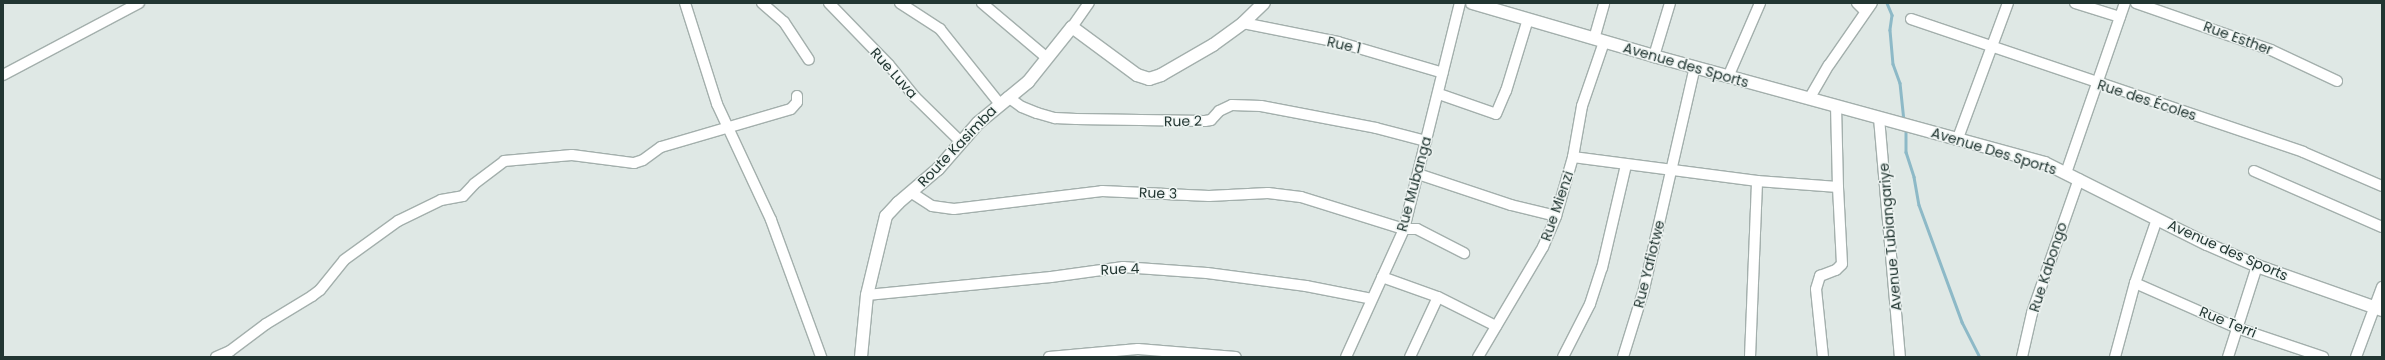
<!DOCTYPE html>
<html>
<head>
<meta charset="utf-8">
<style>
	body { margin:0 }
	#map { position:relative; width:2385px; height:360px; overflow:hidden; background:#dfe8e5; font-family:Poppins,sans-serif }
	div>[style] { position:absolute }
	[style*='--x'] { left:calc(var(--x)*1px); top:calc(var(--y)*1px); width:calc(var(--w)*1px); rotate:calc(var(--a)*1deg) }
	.stream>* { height:2.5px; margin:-1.25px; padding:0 1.25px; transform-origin:1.25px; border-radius:1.25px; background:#8db9c7 }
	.roads { filter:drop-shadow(1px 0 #a3afac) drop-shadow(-1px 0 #a3afac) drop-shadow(0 1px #a3afac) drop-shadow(0 -1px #a3afac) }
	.street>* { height:10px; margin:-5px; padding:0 5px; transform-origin:5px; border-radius:5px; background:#fff }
	.secondary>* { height:12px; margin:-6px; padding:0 6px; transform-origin:6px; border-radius:6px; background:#fff }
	span { translate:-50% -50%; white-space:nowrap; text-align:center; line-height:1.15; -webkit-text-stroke:3px #eff5f3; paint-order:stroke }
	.street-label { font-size:14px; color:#223632 }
	.frame { position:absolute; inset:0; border:4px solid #223632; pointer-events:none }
</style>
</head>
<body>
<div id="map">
	<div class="stream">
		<div style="--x:1887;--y:3;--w:13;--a:67"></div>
		<div style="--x:1892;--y:15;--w:15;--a:98"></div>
		<div style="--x:1890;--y:30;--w:34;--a:85"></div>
		<div style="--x:1893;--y:64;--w:20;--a:70"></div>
		<div style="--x:1900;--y:83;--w:38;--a:84"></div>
		<div style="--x:1906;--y:129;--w:23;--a:90"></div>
		<div style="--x:1906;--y:152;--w:26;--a:72"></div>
		<div style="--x:1914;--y:177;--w:28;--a:80"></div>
		<div style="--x:1919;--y:205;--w:125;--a:69.8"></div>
		<div style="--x:1962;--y:322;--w:39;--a:63"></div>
	</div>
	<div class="roads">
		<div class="street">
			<div style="--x:685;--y:3;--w:106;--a:72.4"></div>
			<div style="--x:717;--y:104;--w:128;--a:65"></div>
			<div style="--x:771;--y:220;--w:146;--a:69.9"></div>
			<div style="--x:762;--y:3;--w:29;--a:41"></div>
			<div style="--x:784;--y:22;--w:45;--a:56.7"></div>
			<div style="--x:829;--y:3;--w:86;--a:45.9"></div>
			<div style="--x:889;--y:65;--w:41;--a:50.9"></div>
			<div style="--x:915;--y:97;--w:64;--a:44.4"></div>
			<div style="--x:900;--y:3;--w:48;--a:33"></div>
			<div style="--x:940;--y:29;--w:95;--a:51.4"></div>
			<div style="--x:982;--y:3;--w:85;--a:40.2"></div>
			<div style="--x:1857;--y:3;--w:11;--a:45"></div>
			<div style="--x:2075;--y:3;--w:47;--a:17.3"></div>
			<div style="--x:2136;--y:3;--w:143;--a:19.2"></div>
			<div style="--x:2271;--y:50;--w:73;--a:25.2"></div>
			<div style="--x:1911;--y:19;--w:414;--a:18.7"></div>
			<div style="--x:2303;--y:152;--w:86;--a:23.3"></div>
			<div style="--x:1243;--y:23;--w:97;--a:11.3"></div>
			<div style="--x:1338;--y:42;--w:109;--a:16.4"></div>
			<div style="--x:1072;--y:27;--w:29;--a:-55"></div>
			<div style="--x:1594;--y:39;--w:37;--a:-74"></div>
			<div style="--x:1654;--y:56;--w:55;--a:-73.2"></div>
			<div style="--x:3;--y:75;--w:154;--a:-27.9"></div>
			<div style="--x:1728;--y:77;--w:81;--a:-66.6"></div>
			<div style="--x:1439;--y:94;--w:60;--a:19.3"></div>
			<div style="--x:1496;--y:114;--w:25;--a:-67"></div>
			<div style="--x:1506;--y:91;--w:75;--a:-73"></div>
			<div style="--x:1008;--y:97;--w:17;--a:36"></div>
			<div style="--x:1022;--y:107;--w:16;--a:22"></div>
			<div style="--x:1037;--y:113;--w:19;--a:16"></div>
			<div style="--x:1055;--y:118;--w:21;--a:3"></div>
			<div style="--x:1076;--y:119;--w:129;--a:0.9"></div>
			<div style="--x:1205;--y:121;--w:6;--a:-9"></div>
			<div style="--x:1211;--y:120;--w:12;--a:-48"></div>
			<div style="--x:1219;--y:111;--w:14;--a:-25"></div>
			<div style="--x:1232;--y:105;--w:29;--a:2"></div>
			<div style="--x:1261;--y:106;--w:117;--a:10.8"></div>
			<div style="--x:1376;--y:128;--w:52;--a:14.6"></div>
			<div style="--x:1809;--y:99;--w:39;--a:-60"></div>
			<div style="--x:1829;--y:65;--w:75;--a:-55.3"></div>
			<div style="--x:1879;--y:118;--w:240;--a:85"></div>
			<div style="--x:1958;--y:138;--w:144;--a:-69.7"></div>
			<div style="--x:1573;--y:157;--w:186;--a:7.4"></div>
			<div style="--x:1757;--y:181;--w:81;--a:4.2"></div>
			<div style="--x:1838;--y:187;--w:81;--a:-91.4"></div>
			<div style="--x:2254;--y:171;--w:140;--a:23.6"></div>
			<div style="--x:2066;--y:173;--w:180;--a:-70.9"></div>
			<div style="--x:1418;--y:174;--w:98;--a:18.4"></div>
			<div style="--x:1511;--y:205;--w:46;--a:13.7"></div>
			<div style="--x:912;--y:193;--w:24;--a:33"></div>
			<div style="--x:932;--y:206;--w:22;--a:8"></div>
			<div style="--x:954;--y:209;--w:149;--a:-6.9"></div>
			<div style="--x:1102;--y:191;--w:107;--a:2.7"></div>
			<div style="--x:1209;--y:196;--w:59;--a:-2.9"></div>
			<div style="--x:1268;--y:193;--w:33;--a:7"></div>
			<div style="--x:1301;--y:197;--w:108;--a:17.3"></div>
			<div style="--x:1404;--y:229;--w:13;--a:0"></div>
			<div style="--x:1417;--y:229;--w:53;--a:27.1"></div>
			<div style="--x:1382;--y:277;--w:59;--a:19.7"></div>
			<div style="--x:1438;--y:297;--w:65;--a:26.6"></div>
			<div style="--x:2135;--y:283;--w:111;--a:23.8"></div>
			<div style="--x:2237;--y:328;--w:91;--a:18.6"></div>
			<div style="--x:867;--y:295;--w:185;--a:-5.6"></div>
			<div style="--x:1051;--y:277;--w:73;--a:-7.9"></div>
			<div style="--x:1123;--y:267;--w:84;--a:4.1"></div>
			<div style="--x:1207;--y:273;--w:100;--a:7.5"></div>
			<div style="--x:1306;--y:286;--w:67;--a:11.1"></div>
			<div style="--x:216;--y:357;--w:15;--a:-23"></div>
			<div style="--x:230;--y:351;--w:45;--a:-36.9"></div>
			<div style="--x:266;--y:324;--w:54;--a:-31.3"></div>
			<div style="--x:312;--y:296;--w:10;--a:-37"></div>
			<div style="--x:320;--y:290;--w:38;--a:-51"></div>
			<div style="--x:344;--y:260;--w:67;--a:-35.8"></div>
			<div style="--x:398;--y:221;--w:48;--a:-26"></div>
			<div style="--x:441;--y:200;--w:22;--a:-10"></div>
			<div style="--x:463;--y:196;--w:16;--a:-47"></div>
			<div style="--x:474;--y:184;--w:38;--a:-37"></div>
			<div style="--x:504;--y:161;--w:68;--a:-5"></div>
			<div style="--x:572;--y:155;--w:63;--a:7.4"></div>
			<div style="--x:634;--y:163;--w:9;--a:-18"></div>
			<div style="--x:643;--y:160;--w:22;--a:-36"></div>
			<div style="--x:661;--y:147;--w:135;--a:-16.3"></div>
			<div style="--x:791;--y:109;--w:9;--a:-49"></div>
			<div style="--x:797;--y:102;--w:6;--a:-90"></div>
			<div style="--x:1049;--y:357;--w:89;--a:-5.1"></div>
			<div style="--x:1138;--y:349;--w:98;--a:4.7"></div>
			<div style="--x:1346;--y:357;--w:141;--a:-65.6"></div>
			<div style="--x:1404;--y:229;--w:233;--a:-76.1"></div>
			<div style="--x:1410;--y:357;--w:66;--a:-65"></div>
			<div style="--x:1478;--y:357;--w:128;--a:-59.4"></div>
			<div style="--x:1543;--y:247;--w:34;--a:-67"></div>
			<div style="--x:1556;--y:216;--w:61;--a:-73.9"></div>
			<div style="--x:1573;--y:157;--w:52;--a:-80"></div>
			<div style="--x:1582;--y:106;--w:68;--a:-71"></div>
			<div style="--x:1563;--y:357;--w:59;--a:-63"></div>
			<div style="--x:1590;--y:304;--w:38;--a:-72"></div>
			<div style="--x:1602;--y:268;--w:106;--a:-76.9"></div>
			<div style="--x:1623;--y:357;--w:71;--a:-72.8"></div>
			<div style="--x:1644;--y:289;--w:228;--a:-77.1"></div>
			<div style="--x:1750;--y:357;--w:176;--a:-87.7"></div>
			<div style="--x:1823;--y:357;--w:68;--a:-95.9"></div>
			<div style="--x:1816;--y:289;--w:14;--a:-73"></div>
			<div style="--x:1820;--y:276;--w:17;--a:-21"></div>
			<div style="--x:1836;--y:270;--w:8;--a:-45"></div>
			<div style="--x:1842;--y:264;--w:77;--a:-93"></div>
			<div style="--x:2022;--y:357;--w:45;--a:-77.2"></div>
			<div style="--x:2032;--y:313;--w:142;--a:-70.7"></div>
			<div style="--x:2115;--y:357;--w:77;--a:-74.9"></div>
			<div style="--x:2135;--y:283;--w:68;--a:-71"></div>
			<div style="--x:2228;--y:357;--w:96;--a:-72.3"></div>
			<div style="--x:2356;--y:357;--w:75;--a:-69.6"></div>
		</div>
		<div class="secondary">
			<div style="--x:1472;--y:3;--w:190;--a:16.2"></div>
			<div style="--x:1654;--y:56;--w:405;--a:15.3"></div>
			<div style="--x:2045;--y:163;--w:181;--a:26.6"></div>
			<div style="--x:2207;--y:244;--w:55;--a:23.7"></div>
			<div style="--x:2257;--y:266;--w:133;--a:19.4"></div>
			<div style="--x:861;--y:357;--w:62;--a:-84.5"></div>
			<div style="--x:867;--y:295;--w:81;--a:-76.5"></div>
			<div style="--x:886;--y:216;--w:18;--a:-47"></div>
			<div style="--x:898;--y:203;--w:52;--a:-40.4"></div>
			<div style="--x:938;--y:169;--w:61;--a:-49"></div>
			<div style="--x:978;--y:123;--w:65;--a:-39.4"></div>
			<div style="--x:1028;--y:82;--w:70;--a:-51.3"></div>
			<div style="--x:1072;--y:27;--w:81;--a:36.4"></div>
			<div style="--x:1137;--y:75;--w:13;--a:18"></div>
			<div style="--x:1149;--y:79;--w:13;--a:-18"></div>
			<div style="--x:1161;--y:75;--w:60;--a:-30"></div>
			<div style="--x:1213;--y:45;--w:37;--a:-36"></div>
			<div style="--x:1243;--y:23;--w:29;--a:-44"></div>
		</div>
	</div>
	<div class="street-label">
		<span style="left:2238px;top:38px;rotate:20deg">Rue Esther</span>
		<span style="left:1344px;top:45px;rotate:13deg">Rue 1</span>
		<span style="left:1686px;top:65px;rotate:16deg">Avenue des Sports</span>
		<span style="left:894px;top:73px;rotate:48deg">Rue Luva</span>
		<span style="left:2147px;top:100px;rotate:18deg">Rue des Écoles</span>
		<span style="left:1183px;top:121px;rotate:-1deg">Rue 2</span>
		<span style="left:957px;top:146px;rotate:-46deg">Route Kasimba</span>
		<span style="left:1994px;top:151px;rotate:17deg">Avenue Des Sports</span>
		<span style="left:1414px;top:184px;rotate:-75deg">Rue Mubanga</span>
		<span style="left:1158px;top:193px;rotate:2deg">Rue 3</span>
		<span style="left:1557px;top:206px;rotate:-71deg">Rue Mienzi</span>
		<span style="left:1890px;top:237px;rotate:-95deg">Avenue Tubiangariye</span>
		<span style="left:2228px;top:250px;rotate:24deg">Avenue des Sports</span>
		<span style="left:1649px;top:264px;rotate:-76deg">Rue Yafiotwe</span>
		<span style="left:2048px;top:267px;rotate:-72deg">Rue Kabongo</span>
		<span style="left:1120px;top:269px;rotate:-2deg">Rue 4</span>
		<span style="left:2228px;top:322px;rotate:22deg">Rue Terri</span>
	</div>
	<div class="frame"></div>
</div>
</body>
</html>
